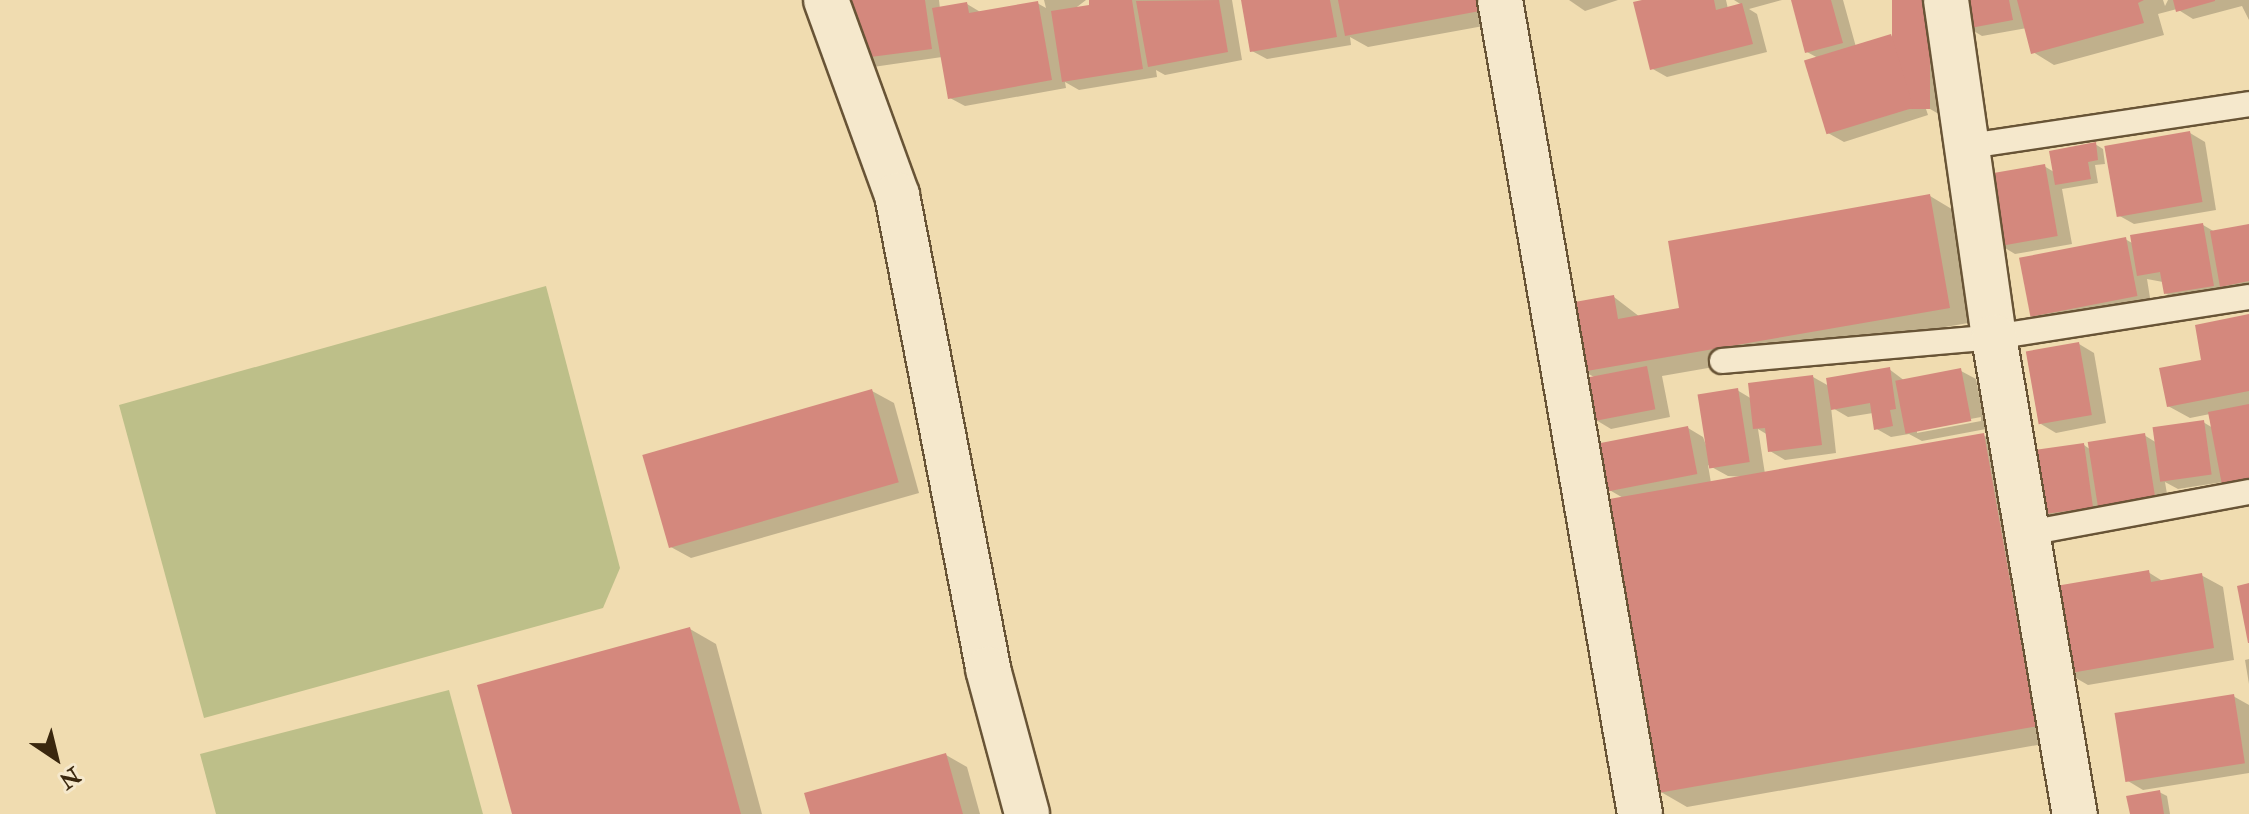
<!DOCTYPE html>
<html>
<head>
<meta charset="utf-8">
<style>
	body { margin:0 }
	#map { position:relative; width:2249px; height:814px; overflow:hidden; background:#f0dcb0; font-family:"IM FELL Double Pica",serif }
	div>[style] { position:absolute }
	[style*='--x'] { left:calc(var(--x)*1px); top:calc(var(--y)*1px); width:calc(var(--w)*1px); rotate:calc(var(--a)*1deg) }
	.green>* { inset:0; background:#bdbf89 }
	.shadow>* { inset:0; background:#0003 }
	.building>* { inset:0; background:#d4887d; transform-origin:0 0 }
	.roads { filter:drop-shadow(2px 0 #685436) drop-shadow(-2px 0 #685436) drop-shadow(0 2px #685436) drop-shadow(0 -2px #685436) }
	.lane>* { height:24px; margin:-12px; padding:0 12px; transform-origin:12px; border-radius:12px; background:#f5e8cc }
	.street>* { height:44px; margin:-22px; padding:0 22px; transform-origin:22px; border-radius:22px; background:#f5e8cc }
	span { translate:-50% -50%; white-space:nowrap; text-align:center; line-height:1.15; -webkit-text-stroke:8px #f5e8cc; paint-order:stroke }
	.north { position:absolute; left:16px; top:718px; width:80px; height:80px; -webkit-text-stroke:6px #f5e8cc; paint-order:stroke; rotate:145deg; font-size:22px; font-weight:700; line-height:32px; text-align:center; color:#3a270e }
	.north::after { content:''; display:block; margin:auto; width:28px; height:36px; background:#3a270e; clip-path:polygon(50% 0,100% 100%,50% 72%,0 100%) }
</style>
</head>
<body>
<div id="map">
	<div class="green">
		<div style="clip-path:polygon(546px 286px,620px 568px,603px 608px,204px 718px,119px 405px)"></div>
		<div style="clip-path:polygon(449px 690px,483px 814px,216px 814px,200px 754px)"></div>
	</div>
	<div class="shadow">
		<div style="clip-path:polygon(850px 0,939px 0,940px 9px,967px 4px,982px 13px,1037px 3px,1046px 8px,1044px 0,1086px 0,1073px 10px,1092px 7px,1091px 0,1232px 0,1242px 60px,1165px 75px,1156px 70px,1157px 77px,1079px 90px,1065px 82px,1066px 88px,965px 106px,950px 98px,942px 57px,873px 67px)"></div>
		<div style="clip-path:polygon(1243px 0,1496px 0,1500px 23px,1368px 47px,1350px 37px,1351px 45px,1267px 59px,1252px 51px)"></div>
		<div style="clip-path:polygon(1569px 0,1618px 0,1585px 11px)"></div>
		<div style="clip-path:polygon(1651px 0,1726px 0,1728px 9px,1742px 5px,1734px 0,1782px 0,1749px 9px,1757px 14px,1767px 52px,1667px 77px,1651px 68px)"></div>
		<div style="clip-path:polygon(1793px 0,1843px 0,1856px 47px,1891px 36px,1906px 45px,1894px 0,1970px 104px,1937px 113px,1925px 106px,1928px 115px,1844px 142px,1828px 133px,1820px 59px,1807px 52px)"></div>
		<div style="clip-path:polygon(1962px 0,2163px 0,2165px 6px,2168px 0,2249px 0,2249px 20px,2242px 6px,2193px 19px,2177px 9px,2158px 14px,2164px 35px,2054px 65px,2033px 52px,2027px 28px,1982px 36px,1967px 27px)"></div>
		<div style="clip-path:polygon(2190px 133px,2205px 142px,2216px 210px,2134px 224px,2118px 215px)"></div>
		<div style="clip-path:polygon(2095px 144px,2103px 149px,2105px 164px,2095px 165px,2098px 183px,2062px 189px,2072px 244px,2015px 254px,2000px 245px,2044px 166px,2054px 172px)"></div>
		<div style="clip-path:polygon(1930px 196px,1955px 211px,1974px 322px,1662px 376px,1670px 417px,1611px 429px,1596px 420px,1596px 378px,1583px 371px,1614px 297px,1640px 317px,1681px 310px)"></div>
		<div style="clip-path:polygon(2203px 225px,2215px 232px,2249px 226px,2249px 292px,2181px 302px,2165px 293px,2163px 282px,2147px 279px,2151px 304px,2047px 324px,2031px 315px,2125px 239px,2134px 244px)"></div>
		<div style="clip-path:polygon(2249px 316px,2249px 490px,2239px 492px,2223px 482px,2178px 489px,2165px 482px,2169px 506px,2061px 522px,2046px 514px,2084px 445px,2091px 450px,2144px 435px,2157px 443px,2203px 422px,2213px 428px,2210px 414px,2190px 418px,2168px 406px)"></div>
		<div style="clip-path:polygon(2079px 344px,2094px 353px,2106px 423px,2056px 433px,2041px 424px)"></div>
		<div style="clip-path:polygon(evenodd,1889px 369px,1905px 381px,1961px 371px,1976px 379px,1986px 429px,1922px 441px,1909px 434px,1891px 437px,1875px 428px,1873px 413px,1848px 417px,1831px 407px,1836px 453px,1785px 460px,1770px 451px,1768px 435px,1758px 429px,1765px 474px,1983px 435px,2009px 450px,2060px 741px,1687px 807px,1661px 792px,1625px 499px,1606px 488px,1688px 428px,1703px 437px,1710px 456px,1737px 390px,1752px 399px,1813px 377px,1829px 386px,1889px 369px,1981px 417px,1981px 421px,1917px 433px,1917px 429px,1981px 417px,1889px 369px,1708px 465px,1728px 476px,1747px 477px,1711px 483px,1708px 465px)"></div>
		<div style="clip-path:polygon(872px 391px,894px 403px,919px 493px,691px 558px,669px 546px)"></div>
		<div style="clip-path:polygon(2148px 572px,2164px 582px,2201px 575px,2223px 587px,2234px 660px,2088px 685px,2067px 673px)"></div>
		<div style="clip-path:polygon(690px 629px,716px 644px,762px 814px,514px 814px)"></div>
		<div style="clip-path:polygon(2249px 659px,2249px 684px,2245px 660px)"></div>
		<div style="clip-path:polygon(2233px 696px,2249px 705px,2249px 773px,2143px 790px,2128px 781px)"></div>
		<div style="clip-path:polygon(946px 755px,967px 767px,980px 814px,812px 814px)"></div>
		<div style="clip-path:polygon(2159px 792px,2167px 796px,2170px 814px,2132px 814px)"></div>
	</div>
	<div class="building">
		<div style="clip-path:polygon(848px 0,925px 0,932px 49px,855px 59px)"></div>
		<div style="clip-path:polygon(1089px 0,1132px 0,1143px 69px,1062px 82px,1051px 11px,1089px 5px)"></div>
		<div style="clip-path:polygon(1219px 0,1228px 52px,1148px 67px,1136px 1px)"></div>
		<div style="clip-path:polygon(1241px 0,1330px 0,1337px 37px,1250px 52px)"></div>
		<div style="clip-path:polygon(1338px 0,1478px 0,1480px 11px,1345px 36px)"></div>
		<div style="clip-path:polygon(1642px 0,1714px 0,1716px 10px,1742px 3px,1753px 44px,1650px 70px,1633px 2px)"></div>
		<div style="clip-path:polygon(1791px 0,1831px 0,1843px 43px,1805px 53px)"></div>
		<div style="left:1892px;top:0;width:38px;height:109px"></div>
		<div style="clip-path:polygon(1960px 0,2009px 0,2013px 20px,1965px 29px)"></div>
		<div style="clip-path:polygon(2017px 0,2144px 0,2138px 3px,2144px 23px,2031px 54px)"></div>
		<div style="clip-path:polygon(2173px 0,2215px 0,2215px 1px,2176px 12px)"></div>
		<div style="clip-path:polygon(1038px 1px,1052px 80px,948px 99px,932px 8px,967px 2px,969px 13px)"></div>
		<div style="left:1891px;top:34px;width:77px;height:91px;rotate:73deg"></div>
		<div style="left:2190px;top:131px;width:72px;height:87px;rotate:80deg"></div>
		<div style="clip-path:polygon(2096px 142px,2098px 160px,2088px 162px,2091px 179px,2055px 185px,2049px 151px)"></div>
		<div style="left:2045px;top:164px;width:73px;height:61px;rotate:80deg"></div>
		<div style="clip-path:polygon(1930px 194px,1950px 308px,1581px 372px,1569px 303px,1614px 295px,1618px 319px,1679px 308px,1668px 241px)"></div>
		<div style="clip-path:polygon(2203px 223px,2214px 286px,2164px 294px,2160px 272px,2137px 276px,2130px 235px)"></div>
		<div style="clip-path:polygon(2249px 224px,2249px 281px,2220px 287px,2210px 231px)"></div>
		<div style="left:2126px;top:237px;width:60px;height:109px;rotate:79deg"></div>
		<div style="clip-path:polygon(2249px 314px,2249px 391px,2167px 407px,2159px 368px,2201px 360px,2195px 325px)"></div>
		<div style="left:2079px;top:342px;width:74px;height:54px;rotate:80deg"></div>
		<div style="left:1647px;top:366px;width:44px;height:62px;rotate:79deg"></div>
		<div style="clip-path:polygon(1890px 367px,1896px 409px,1890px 410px,1893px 426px,1874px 430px,1870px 403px,1831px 410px,1826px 378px)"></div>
		<div style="left:1961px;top:368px;width:54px;height:67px;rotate:79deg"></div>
		<div style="clip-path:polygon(1813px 375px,1822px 445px,1768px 452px,1765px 428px,1753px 429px,1748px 383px)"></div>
		<div style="left:1738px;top:388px;width:75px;height:41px;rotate:81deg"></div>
		<div style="left:872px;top:389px;width:97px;height:239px;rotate:74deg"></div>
		<div style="clip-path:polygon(2249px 404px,2249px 479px,2222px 485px,2208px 412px)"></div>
		<div style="left:2204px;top:420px;width:55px;height:52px;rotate:82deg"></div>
		<div style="left:1688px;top:426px;width:49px;height:93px;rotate:79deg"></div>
		<div style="left:1984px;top:433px;width:298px;height:382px;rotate:80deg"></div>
		<div style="left:2145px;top:433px;width:65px;height:58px;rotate:81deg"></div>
		<div style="left:2084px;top:443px;width:65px;height:50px;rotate:82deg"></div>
		<div style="clip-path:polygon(2149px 570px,2151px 582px,2202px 573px,2214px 648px,2065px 674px,2050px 587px)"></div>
		<div style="clip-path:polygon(2249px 583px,2249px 643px,2248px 643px,2237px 586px)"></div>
		<div style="clip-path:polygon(690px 627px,741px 814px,512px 814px,477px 685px)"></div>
		<div style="left:2234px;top:694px;width:70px;height:121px;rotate:81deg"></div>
		<div style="clip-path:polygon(946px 753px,963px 814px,810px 814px,804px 793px)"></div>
		<div style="clip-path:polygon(2160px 790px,2164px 814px,2130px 814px,2126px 796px)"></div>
	</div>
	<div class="roads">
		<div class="lane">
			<div style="--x:1969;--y:146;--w:283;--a:-8.5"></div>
			<div style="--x:1722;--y:361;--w:273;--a:-5"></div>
			<div style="--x:1994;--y:337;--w:258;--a:-8.9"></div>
			<div style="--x:2028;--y:533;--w:225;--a:-10.5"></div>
		</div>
		<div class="street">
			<div style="--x:826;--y:0;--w:208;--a:70"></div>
			<div style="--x:897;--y:195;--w:483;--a:79.1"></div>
			<div style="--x:988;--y:669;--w:150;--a:74.9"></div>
			<div style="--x:1500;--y:0;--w:826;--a:80.24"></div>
			<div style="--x:1946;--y:0;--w:340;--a:81.9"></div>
			<div style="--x:1994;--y:337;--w:484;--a:80.4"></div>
		</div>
	</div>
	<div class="north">N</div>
</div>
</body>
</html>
